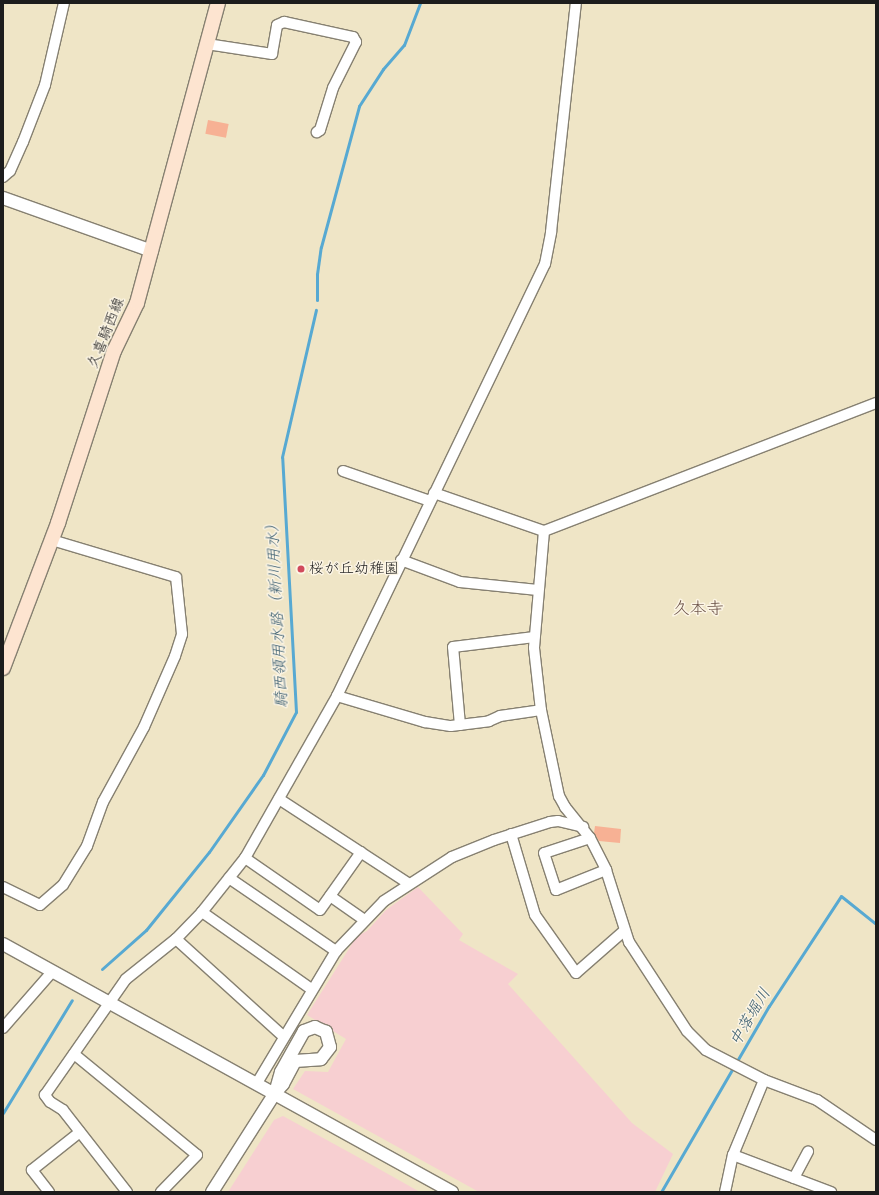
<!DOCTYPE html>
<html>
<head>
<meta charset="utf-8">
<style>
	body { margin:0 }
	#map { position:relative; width:879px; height:1195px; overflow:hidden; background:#efe5c6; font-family:"Comic Neue","Klee One",sans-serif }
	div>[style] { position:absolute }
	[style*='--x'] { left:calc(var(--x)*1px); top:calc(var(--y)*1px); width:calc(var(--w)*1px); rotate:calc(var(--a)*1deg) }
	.built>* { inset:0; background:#f7cfd1 }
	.stream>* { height:3px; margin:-1.5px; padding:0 1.5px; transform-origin:1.5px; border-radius:1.5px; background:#57a9d2 }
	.building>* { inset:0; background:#f7b194; transform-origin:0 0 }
	.roads { filter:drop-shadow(1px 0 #868071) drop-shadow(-1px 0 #868071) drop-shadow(0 1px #868071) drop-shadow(0 -1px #868071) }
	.minor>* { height:10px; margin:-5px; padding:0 5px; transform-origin:5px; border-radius:5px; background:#fff }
	.tertiary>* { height:12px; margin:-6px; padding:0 6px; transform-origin:6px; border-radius:6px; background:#fff }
	.secondary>* { height:14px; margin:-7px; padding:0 7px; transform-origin:7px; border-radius:7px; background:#fde4d0 }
	.dots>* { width:11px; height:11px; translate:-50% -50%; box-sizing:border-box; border:2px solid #fcf5e5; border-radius:50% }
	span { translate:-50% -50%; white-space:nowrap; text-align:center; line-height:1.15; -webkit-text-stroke:3px #fcf5e5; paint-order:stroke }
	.street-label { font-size:15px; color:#1c1c1c }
	.poi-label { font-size:15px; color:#1c1c1c }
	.left { translate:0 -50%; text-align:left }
	.water-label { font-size:16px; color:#375b6e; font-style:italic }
	.quarter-label { font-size:17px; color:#695046 }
	.frame { position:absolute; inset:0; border:4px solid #1c1c1c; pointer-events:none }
</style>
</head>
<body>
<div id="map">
	<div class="built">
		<div style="clip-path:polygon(418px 887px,463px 934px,459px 940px,518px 974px,508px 984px,632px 1123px,673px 1154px,655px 1192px,479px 1192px,293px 1089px,305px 1071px,328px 1072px,346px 1039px,307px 1015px,357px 936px,367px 931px,386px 910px)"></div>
		<div style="clip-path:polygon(283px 1116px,356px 1156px,420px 1192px,228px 1192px,274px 1120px)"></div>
	</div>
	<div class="stream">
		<div style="--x:317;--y:300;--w:26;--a:-90"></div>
		<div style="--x:317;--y:274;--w:27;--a:-82"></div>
		<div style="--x:321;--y:247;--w:146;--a:-74.9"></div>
		<div style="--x:359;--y:106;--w:44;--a:-57"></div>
		<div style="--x:383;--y:69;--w:32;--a:-49"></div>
		<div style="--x:404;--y:45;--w:45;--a:-69.1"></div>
		<div style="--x:102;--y:969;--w:59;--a:-41.6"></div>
		<div style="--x:146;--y:930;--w:100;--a:-51.1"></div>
		<div style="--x:209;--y:852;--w:94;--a:-55"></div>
		<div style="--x:263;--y:775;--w:71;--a:-62.4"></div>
		<div style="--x:296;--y:712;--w:255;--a:-93.1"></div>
		<div style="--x:282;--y:457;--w:151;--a:-77"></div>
		<div style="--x:3;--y:1113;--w:132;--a:-58.6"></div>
		<div style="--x:661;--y:1192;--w:215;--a:-59.9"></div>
		<div style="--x:769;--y:1006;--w:131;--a:-56.8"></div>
		<div style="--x:841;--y:896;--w:45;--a:38.7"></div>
	</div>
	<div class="building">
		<div style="left:208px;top:120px;width:21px;height:14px;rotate:11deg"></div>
		<div style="clip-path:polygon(595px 826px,621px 829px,620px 843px,599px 841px,594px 833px)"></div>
	</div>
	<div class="roads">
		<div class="minor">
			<div style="--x:207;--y:44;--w:66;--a:8.7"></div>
			<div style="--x:272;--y:54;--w:29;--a:-80"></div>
			<div style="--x:277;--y:25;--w:8;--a:-23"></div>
			<div style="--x:284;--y:22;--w:71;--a:12.3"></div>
			<div style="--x:353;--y:37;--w:6;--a:59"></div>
			<div style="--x:356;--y:42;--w:51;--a:116.6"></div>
			<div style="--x:333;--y:88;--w:44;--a:107.2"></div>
			<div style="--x:320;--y:130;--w:4;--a:146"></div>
			<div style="--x:3;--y:177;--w:9;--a:-41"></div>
			<div style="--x:10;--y:171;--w:32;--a:-66"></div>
			<div style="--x:23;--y:142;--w:61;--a:-68.9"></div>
			<div style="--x:45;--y:85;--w:84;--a:-77"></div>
			<div style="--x:343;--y:471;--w:92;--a:19"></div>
			<div style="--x:434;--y:493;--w:116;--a:19.1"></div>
			<div style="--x:544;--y:531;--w:356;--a:-21.1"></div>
			<div style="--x:544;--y:531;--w:117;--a:94.9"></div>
			<div style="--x:534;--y:648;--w:62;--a:83.6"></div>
			<div style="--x:541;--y:710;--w:88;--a:78.2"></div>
			<div style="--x:559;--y:796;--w:13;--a:61"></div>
			<div style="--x:565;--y:807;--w:40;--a:51"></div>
			<div style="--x:590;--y:838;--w:36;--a:63"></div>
			<div style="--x:606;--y:870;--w:76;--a:72.3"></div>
			<div style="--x:629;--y:942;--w:106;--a:56.9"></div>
			<div style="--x:687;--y:1031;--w:27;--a:45"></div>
			<div style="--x:706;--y:1050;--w:65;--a:27.3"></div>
			<div style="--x:764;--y:1080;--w:57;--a:20.7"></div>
			<div style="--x:817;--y:1100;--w:71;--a:34.1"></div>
			<div style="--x:401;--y:560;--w:63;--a:20.4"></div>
			<div style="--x:460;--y:582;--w:78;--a:5.9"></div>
			<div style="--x:337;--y:696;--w:92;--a:16.5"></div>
			<div style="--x:425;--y:722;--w:26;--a:9"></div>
			<div style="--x:451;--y:726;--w:38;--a:-7"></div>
			<div style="--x:489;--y:721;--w:12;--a:-24"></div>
			<div style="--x:500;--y:716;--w:41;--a:-8.3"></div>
			<div style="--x:460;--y:725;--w:78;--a:-95.1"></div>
			<div style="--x:453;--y:647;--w:82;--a:-7"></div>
			<div style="--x:279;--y:799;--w:154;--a:33.1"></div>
			<div style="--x:511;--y:834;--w:84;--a:73.5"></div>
			<div style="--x:535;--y:915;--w:71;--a:54.7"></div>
			<div style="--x:576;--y:973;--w:64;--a:-41.2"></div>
			<div style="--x:590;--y:838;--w:48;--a:161.9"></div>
			<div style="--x:544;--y:853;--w:39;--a:72"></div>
			<div style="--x:556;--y:890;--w:54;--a:-21.8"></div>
			<div style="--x:245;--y:858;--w:91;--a:34.7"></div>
			<div style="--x:320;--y:910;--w:71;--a:-54.7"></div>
			<div style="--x:229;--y:878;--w:130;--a:34.3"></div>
			<div style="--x:3;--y:887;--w:41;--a:25.9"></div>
			<div style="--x:40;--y:905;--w:30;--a:-41"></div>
			<div style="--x:63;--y:885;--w:46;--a:-58.4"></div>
			<div style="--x:87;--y:846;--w:47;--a:-70"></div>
			<div style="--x:103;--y:802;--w:85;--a:-61.3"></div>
			<div style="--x:144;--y:727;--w:77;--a:-66.4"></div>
			<div style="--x:175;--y:656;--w:23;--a:-72"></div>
			<div style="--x:182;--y:634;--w:57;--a:-96"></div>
			<div style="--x:176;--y:577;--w:129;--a:-163.4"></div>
			<div style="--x:330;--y:896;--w:40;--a:34.9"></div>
			<div style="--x:202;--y:912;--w:133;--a:35.2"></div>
			<div style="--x:176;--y:939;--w:144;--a:42.2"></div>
			<div style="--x:3;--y:1028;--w:74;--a:-48.8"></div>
			<div style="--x:74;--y:1054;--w:159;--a:39.4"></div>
			<div style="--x:197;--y:1155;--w:52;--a:134.2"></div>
			<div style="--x:257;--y:1083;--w:154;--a:-59.1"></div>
			<div style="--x:336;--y:951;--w:69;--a:-46.2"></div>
			<div style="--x:384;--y:901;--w:81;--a:-32.9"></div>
			<div style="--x:452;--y:857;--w:45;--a:-22"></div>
			<div style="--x:494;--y:840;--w:59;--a:-17.8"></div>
			<div style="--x:550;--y:822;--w:8;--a:-7"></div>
			<div style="--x:558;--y:821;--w:26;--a:13"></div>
			<div style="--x:733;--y:1155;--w:105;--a:20.7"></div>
			<div style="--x:794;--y:1178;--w:30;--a:-62"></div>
			<div style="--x:49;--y:1192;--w:28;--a:-128"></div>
			<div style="--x:32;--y:1170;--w:61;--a:-38.4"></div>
			<div style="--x:127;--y:1192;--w:104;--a:-128"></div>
			<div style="--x:63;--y:1110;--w:15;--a:-148"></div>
			<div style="--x:50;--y:1102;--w:9;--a:-126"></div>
			<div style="--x:45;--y:1095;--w:141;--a:-55.1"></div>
			<div style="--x:126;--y:979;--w:64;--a:-38.7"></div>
			<div style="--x:176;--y:939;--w:37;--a:-46"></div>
			<div style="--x:202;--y:912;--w:69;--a:-51.5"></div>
			<div style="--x:245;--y:858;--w:186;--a:-60.4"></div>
			<div style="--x:337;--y:696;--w:479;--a:-64.3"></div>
			<div style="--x:545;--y:264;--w:33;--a:-79"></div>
			<div style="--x:551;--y:232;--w:230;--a:-83.8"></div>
			<div style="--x:725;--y:1192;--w:38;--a:-78"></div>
			<div style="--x:733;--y:1155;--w:81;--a:-67.5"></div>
		</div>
		<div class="tertiary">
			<div style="--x:3;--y:198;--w:158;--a:19.6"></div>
			<div style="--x:3;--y:944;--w:513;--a:28.91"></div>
			<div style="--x:212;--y:1192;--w:117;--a:-57.5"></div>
			<div style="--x:275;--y:1093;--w:12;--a:-48"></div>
			<div style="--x:283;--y:1084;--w:26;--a:-62"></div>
			<div style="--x:295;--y:1061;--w:26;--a:-4"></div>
			<div style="--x:321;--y:1059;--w:15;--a:-53"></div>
			<div style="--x:330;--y:1047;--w:16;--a:-105"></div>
			<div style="--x:326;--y:1032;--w:12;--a:-156"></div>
			<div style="--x:315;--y:1027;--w:12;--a:160"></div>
			<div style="--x:304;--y:1031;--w:47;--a:119.3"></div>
			<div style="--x:281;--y:1072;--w:22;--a:106"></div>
		</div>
		<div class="secondary">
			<div style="--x:3;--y:668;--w:155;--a:-69.2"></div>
			<div style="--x:58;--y:523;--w:181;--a:-72"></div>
			<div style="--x:114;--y:351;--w:53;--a:-64.4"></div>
			<div style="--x:137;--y:303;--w:311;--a:-74.9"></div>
		</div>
	</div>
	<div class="dots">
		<div style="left:301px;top:569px;background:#d1495b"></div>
	</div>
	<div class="street-label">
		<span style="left:106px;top:333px;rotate:-68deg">久喜騎西線</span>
	</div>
	<div class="poi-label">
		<span class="left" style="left:309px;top:569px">桜が丘幼稚園</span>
	</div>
	<div class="water-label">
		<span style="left:277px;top:612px;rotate:-93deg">騎西領用水路（新川用水）</span>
		<span style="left:750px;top:1017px;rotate:-59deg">中落堀川</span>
	</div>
	<div class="quarter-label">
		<span style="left:698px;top:609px">久本寺</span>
	</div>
	<div class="frame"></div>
</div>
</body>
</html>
